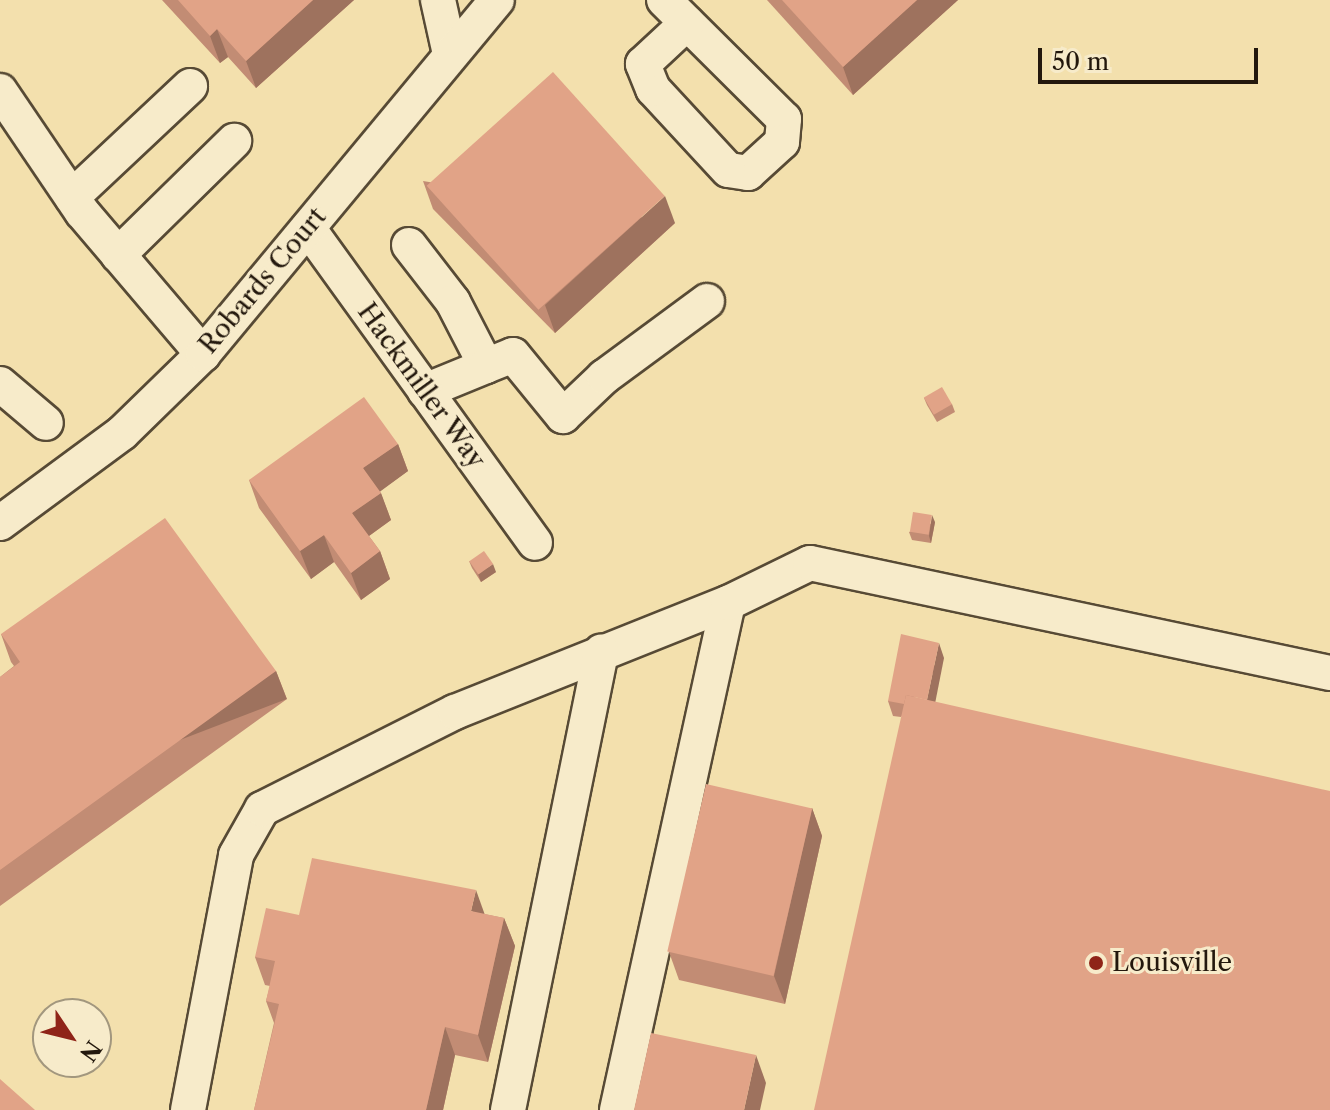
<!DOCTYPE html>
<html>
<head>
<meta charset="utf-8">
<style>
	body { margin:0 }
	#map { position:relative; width:1330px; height:1110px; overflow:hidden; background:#f3e0ad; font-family:"Libre Caslon Text",serif }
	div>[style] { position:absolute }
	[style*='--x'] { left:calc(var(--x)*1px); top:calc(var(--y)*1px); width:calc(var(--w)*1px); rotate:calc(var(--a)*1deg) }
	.roads { filter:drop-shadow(2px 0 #574a35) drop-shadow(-2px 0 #574a35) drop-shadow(0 2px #574a35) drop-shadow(0 -2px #574a35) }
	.minor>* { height:34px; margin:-17px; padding:0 17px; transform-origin:17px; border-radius:17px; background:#f7ebca }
	.wall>* { inset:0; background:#c28c74 }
	.shaded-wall>* { inset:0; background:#9e725e; transform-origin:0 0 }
	.building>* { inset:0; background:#e1a387; transform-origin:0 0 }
	.dots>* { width:22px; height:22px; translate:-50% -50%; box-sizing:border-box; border:4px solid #f7ebca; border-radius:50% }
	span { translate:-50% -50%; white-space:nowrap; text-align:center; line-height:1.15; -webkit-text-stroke:6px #f7ebca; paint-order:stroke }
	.street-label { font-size:26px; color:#23180d }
	.poi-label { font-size:26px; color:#23180d }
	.left { translate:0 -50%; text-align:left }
	.north { position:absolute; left:32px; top:998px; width:80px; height:80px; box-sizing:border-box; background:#f7ebca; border:2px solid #a2977e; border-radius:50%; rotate:125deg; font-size:22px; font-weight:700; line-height:32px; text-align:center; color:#23180d }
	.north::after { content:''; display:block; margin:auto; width:28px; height:36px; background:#8f2418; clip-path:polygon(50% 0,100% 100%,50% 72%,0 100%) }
	.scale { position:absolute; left:1038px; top:48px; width:220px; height:36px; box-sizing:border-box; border:4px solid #23180d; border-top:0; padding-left:10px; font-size:24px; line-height:28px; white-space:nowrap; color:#23180d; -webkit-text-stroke:6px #f7ebca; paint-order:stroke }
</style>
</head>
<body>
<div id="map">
	<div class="roads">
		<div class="minor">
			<div style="--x:438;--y:0;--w:55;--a:77.5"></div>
			<div style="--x:664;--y:0;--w:169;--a:44.8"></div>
			<div style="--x:784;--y:119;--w:23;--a:95"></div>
			<div style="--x:782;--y:142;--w:46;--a:137.6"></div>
			<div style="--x:748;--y:173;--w:20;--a:-171"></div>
			<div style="--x:728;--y:170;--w:110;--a:-132.8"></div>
			<div style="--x:653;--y:89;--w:27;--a:-112"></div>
			<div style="--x:643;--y:64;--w:60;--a:-43"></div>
			<div style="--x:0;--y:91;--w:146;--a:55.9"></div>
			<div style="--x:82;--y:212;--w:187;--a:49.6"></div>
			<div style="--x:72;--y:197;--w:162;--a:-43.2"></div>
			<div style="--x:308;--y:228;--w:388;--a:54.2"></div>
			<div style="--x:409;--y:245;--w:72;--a:52.3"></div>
			<div style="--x:453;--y:302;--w:72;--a:62.7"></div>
			<div style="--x:486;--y:366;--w:66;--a:157.7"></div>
			<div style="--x:118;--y:255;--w:163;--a:-44.5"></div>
			<div style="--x:486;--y:366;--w:29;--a:-22"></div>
			<div style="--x:513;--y:355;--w:79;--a:50.7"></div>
			<div style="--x:563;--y:416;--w:57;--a:-43.6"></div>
			<div style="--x:604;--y:377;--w:128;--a:-36.4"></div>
			<div style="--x:0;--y:384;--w:60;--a:40.3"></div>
			<div style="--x:0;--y:523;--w:152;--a:-36.4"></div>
			<div style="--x:122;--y:433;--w:113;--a:-44.3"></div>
			<div style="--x:203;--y:354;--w:460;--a:-50.3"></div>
			<div style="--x:188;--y:1110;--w:259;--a:-79.3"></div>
			<div style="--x:236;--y:855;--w:53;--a:-60.5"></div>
			<div style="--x:262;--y:809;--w:216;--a:-26.7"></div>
			<div style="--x:455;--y:712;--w:294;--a:-21.8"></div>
			<div style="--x:508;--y:1110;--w:468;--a:-78.5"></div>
			<div style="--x:617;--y:1110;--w:519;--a:-77.65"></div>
			<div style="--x:728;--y:603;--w:91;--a:-26"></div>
			<div style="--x:810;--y:563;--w:532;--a:11.94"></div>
		</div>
	</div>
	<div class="wall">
		<div style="clip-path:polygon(162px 0,354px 0,256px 88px,228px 57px,220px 63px)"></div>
		<div style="clip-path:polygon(767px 0,958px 0,853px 95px)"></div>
		<div style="clip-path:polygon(423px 181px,675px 223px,555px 333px,433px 209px)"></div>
		<div style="clip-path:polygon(924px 398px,952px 404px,955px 412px,937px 422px,927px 405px)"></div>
		<div style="clip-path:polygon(398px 444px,408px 471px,380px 491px,391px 520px,369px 536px,380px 551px,390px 579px,361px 600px,334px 562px,311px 579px,259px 508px,249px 480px)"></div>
		<div style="clip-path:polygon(935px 522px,931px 543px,912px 540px,909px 532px)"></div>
		<div style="clip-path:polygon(469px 561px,496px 572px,481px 582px,472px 568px)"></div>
		<div style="clip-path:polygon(1px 634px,276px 671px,287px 699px,0 906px,0 677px,14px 666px,11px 662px)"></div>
		<div style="clip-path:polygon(944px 658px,901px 717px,893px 716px,888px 701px)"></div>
		<div style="clip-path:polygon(812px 808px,822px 836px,785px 1004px,679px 980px,669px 952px)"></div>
		<div style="clip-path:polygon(484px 914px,504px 918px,515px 946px,488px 1062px,455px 1055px,443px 1110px,254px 1110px,274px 1023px,266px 1001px,270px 986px,265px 985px,255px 957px,299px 915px)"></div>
	</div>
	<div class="shaded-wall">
		<div style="clip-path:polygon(313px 0,354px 0,256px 88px,246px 61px)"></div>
		<div style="clip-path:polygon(917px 0,958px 0,853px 95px,843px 67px)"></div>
		<div style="clip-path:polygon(217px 29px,228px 57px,220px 63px,210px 36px)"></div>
		<div style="clip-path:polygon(665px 196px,675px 223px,555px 333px,545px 305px)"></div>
		<div style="clip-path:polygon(398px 444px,408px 471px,374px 496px,363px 468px)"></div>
		<div style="clip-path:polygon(381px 493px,391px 520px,362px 541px,352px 513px)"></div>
		<div style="clip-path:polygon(932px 515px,935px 522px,931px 543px,929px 536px)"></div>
		<div style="clip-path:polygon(324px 535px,334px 562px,311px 579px,300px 551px)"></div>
		<div style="clip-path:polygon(380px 551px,390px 579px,361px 600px,351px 573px)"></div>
		<div style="clip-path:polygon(493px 564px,496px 572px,481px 582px,478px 574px)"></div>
		<div style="clip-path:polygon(939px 643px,944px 658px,931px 724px,925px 709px)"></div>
		<div style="left:276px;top:671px;width:30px;height:340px;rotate:69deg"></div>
		<div style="clip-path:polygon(812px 808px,822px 836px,785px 1004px,774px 976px)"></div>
		<div style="clip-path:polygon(476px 890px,486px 918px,471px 911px)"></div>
		<div style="clip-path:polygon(504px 918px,515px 946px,488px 1062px,478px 1035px)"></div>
		<div style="clip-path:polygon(445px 1027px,455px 1055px,443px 1110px,426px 1110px)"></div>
		<div style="clip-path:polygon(756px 1055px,766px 1083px,760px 1110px,744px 1110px)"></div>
	</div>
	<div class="building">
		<div style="clip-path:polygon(178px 0,313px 0,246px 61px,217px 29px,210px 36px)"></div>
		<div style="clip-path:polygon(782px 0,917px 0,843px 67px)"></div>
		<div style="left:553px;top:72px;width:167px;height:170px;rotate:48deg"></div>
		<div style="left:942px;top:387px;width:20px;height:21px;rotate:60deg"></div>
		<div style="clip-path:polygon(364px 397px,398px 444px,363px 468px,381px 493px,352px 513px,380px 551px,351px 573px,324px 535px,300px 551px,249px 480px)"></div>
		<div style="left:913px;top:512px;width:19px;height:20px;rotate:9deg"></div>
		<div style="clip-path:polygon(165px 518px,276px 671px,0 870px,0 677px,20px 662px,1px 634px)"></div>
		<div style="left:484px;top:551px;width:16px;height:18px;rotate:55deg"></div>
		<div style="clip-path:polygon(901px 634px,939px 643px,927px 700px,906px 695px,904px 704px,888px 701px)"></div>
		<div style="clip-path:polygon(906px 695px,1330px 791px,1330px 1110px,814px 1110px)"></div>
		<div style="left:706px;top:784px;width:109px;height:172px;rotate:13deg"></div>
		<div style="clip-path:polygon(312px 858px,476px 890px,471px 911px,504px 918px,478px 1035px,445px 1027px,426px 1110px,254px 1110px,279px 1004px,266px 1001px,275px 961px,255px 957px,266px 908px,299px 915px)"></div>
		<div style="clip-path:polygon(651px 1033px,756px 1055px,744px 1110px,634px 1110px)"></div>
		<div style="clip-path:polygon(0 1079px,35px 1110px,0 1110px)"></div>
	</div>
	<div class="dots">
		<div style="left:1096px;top:963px;background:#8f2418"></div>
	</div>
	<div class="street-label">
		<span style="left:263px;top:281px;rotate:-50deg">Robards Court</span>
		<span style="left:421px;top:386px;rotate:54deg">Hackmiller Way</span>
	</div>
	<div class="poi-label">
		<span class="left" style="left:1112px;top:963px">Louisville</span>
	</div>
	<div class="north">N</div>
	<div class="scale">50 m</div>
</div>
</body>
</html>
